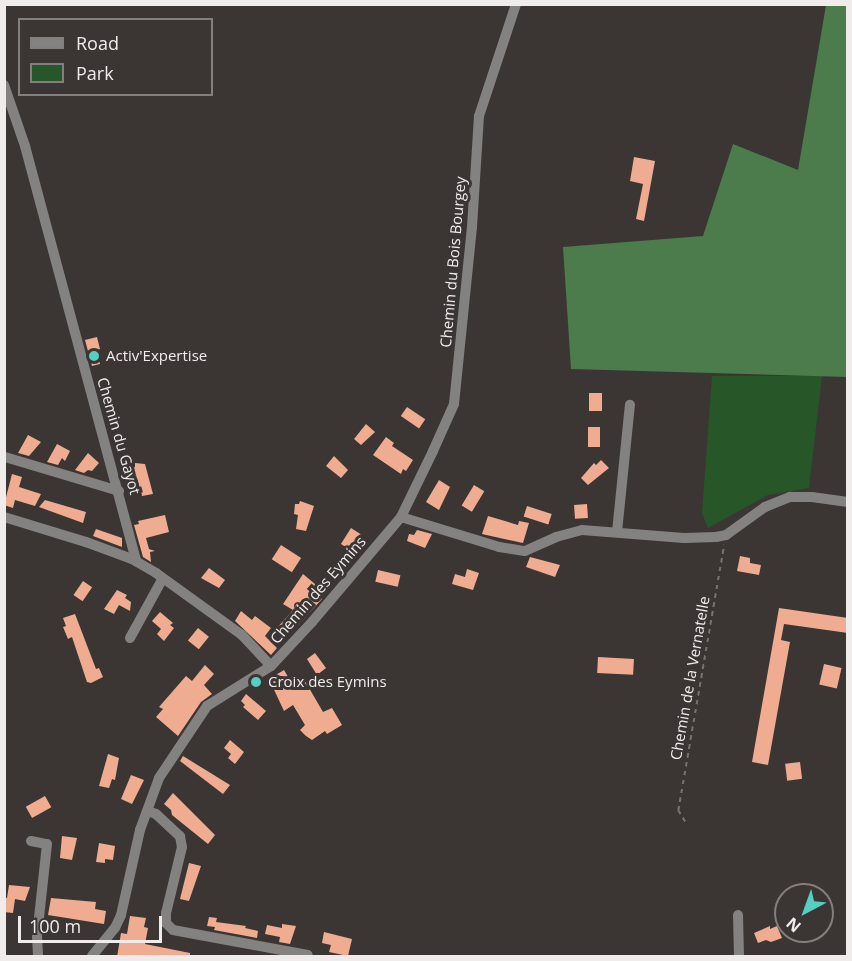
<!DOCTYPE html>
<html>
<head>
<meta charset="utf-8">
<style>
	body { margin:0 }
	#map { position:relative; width:852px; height:961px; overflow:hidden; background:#3b3634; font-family:"Open Sans",sans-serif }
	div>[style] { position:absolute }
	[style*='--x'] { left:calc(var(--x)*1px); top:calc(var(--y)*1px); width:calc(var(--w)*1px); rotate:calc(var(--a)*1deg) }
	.green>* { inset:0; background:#275629 }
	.forest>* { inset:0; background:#4c7b4c }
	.building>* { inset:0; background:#efac90; transform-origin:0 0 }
	.path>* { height:1.5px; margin-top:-0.75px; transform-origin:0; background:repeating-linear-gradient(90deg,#767270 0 4.5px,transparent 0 9px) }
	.minor>* { height:10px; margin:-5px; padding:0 5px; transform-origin:5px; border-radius:5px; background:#848181 }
	.dots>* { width:16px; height:16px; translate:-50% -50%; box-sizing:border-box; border:3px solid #3b3634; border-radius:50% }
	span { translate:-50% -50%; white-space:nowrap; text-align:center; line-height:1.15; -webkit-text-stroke:6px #3b3634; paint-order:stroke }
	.street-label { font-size:15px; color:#efeceb }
	.poi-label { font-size:15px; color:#efeceb }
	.left { translate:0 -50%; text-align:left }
	.frame { position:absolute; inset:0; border:6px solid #efeceb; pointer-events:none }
	.legend { position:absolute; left:18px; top:18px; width:195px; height:78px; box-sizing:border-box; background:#3b3634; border:2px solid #837f7d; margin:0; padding:8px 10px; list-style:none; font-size:18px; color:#efeceb }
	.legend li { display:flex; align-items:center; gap:12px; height:30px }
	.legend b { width:30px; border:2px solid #837f7d }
	.north { position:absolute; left:774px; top:883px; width:60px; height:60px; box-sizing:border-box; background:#3b3634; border:2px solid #837f7d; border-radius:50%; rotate:221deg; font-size:16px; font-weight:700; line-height:24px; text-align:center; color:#efeceb }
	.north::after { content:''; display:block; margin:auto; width:21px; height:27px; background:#56cec3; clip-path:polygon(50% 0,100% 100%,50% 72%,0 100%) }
	.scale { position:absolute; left:18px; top:916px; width:144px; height:27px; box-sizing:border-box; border:3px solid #efeceb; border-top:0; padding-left:8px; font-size:18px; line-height:21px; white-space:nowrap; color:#efeceb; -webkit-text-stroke:4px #3b3634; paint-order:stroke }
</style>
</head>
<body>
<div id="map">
	<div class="green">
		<div style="clip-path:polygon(712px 376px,822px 376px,809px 488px,768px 495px,708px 528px,702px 513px)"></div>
	</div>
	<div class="forest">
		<div style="clip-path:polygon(826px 5px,847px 5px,847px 377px,571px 369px,563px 247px,703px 236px,733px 144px,798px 170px)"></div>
	</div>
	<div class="building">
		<div style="clip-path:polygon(634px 157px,655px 161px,644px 221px,636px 219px,643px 184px,630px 181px)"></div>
		<div style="clip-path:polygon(97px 337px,100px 349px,96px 350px,100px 364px,92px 366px,85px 340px)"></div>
		<div style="left:589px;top:393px;width:13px;height:18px"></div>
		<div style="left:407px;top:407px;width:22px;height:11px;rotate:34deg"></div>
		<div style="clip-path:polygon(366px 424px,375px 432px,361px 445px,354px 439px)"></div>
		<div style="left:588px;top:427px;width:12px;height:20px"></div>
		<div style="clip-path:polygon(28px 435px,41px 442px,29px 456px,18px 453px)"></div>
		<div style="clip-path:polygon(386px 437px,394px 443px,392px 446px,413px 460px,406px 471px,403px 469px,401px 474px,373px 455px)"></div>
		<div style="clip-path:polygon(57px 444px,70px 451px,65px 461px,62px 458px,58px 465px,47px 462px)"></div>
		<div style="clip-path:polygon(88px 453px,99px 463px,92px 471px,88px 470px,84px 473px,75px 470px)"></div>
		<div style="clip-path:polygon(334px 456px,348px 470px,341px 478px,326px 466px)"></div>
		<div style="clip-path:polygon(601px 460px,609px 468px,588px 485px,581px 478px,594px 463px,596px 465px)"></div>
		<div style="clip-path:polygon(135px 463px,145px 464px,153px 494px,142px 496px,137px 478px,127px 481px,124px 470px,135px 467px)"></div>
		<div style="clip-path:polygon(12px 474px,22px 477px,19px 487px,41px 494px,35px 506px,15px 500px,13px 508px,4px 505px)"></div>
		<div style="clip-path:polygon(439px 480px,450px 487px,439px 510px,426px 502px)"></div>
		<div style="left:474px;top:485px;width:12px;height:24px;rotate:31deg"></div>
		<div style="clip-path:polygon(45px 500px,86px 512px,83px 523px,39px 507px)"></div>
		<div style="clip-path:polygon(300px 501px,314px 506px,306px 531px,296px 529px,298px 515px,294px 514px,295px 504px,299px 504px)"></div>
		<div style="left:587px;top:504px;width:14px;height:13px;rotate:86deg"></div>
		<div style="left:527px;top:506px;width:26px;height:11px;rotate:18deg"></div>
		<div style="clip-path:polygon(165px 515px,169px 532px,146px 538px,149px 549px,155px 551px,150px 552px,151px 562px,143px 557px,134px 525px,139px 524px,138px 521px)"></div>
		<div style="clip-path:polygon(488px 516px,518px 525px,519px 521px,529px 523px,523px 543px,482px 534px)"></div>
		<div style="left:351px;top:528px;width:13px;height:19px;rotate:32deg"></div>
		<div style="clip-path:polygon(96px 529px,122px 538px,122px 547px,93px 536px)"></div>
		<div style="clip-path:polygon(417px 530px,432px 534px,425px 548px,407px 541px,409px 534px,414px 535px)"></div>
		<div style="left:281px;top:545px;width:24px;height:17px;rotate:33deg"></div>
		<div style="clip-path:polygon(740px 556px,750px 558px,750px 563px,761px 565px,759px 575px,737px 571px)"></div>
		<div style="clip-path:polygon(530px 557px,560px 565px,555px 577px,526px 567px)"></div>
		<div style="clip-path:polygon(209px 568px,225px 580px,219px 588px,201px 578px)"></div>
		<div style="clip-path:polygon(467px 569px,479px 573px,473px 590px,452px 584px,455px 574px,465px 577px)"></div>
		<div style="left:378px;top:570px;width:23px;height:12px;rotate:13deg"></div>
		<div style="clip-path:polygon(303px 574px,315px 584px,314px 590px,322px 599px,287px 637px,277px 628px,293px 610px,283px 604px)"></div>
		<div style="left:83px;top:581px;width:11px;height:17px;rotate:34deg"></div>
		<div style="clip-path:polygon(117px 590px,127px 595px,125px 598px,131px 602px,130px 611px,119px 605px,114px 614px,104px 609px)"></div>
		<div style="clip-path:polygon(779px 608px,848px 618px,848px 633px,784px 624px,781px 640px,790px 642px,768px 765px,752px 762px)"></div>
		<div style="clip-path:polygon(241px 611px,252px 620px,255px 616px,271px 628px,265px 636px,277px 648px,271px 655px,235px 621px)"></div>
		<div style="clip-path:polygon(160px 612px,173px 623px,170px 625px,174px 628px,164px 641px,157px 634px,161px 629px,152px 621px)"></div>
		<div style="clip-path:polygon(75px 614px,96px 669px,99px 668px,103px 677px,91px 683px,87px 682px,72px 637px,68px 639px,63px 627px,66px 626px,63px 618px)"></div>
		<div style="left:198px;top:628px;width:14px;height:16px;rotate:39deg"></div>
		<div style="clip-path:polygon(315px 653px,326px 668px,317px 675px,307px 659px)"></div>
		<div style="left:598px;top:657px;width:36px;height:16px;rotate:3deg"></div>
		<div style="left:824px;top:664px;width:18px;height:21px;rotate:13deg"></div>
		<div style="clip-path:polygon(205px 665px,214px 674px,204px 685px,212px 694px,201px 702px,178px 736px,156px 717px,163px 709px,159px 707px,186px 676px,192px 681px)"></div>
		<div style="clip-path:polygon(284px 670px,294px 687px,305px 681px,323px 712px,332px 708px,342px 725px,327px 734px,325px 731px,312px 740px,306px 736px,300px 730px,305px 725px,293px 705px,284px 711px,269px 679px)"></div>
		<div style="clip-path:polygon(246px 694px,266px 711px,258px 720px,243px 707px,245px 705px,241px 701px)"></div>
		<div style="clip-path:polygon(230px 740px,244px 752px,235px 764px,228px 758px,231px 754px,224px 748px)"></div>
		<div style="clip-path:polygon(108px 754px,119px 758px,115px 780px,112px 779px,109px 788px,99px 786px)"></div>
		<div style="clip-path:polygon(183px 756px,230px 785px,223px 794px,180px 761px)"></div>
		<div style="left:800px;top:762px;width:17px;height:15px;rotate:83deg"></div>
		<div style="clip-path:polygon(131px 775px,144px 780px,132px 804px,121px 799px)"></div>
		<div style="clip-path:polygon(173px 793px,215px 835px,208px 844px,172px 815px,171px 810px,164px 804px)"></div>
		<div style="left:45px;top:796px;width:13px;height:22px;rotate:61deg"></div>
		<div style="clip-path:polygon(62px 836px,77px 838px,72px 860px,60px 858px)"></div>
		<div style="clip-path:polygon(99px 843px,115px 846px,113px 860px,105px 859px,105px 863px,96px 862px)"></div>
		<div style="clip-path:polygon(189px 863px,201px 866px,189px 901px,180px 899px)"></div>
		<div style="clip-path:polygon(9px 885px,30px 887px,25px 901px,15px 899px,13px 913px,4px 912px,4px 897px,7px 898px)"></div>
		<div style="clip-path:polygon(51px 898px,96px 902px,95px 909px,106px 911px,104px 924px,48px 915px)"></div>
		<div style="clip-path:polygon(130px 916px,146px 918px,144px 927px,148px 928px,145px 944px,190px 953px,190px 957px,117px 957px,121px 933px,127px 934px)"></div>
		<div style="clip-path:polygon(209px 917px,217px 918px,216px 922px,246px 926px,245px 928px,258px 931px,257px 938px,214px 930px,215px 927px,207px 926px)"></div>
		<div style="clip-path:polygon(282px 924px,296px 926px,290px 944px,279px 942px,280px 937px,265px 934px,267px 925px,282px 928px)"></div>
		<div style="clip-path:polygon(770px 926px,770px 929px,777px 926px,782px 938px,771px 942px,766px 940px,758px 943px,754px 933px)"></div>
		<div style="clip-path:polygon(324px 932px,352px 939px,348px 956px,329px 952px,331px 945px,322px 943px)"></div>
	</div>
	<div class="path">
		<div style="--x:685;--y:822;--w:13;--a:-122"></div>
		<div style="--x:678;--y:811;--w:270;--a:-80.2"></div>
	</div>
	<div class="minor">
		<div style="--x:4;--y:85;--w:65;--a:71"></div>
		<div style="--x:25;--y:146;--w:430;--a:75"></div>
		<div style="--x:5;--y:457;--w:119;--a:16.6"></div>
		<div style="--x:4;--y:517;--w:86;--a:17"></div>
		<div style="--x:86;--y:542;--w:49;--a:20.3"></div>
		<div style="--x:132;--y:559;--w:28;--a:30"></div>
		<div style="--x:156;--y:573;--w:106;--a:35.8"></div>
		<div style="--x:242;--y:635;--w:42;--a:46.9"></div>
		<div style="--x:401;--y:517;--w:102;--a:17"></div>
		<div style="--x:499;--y:547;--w:26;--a:9"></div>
		<div style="--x:525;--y:551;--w:34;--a:-24"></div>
		<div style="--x:556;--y:537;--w:27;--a:-15"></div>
		<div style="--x:582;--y:530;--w:102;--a:4.5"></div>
		<div style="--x:684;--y:538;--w:32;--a:-2"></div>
		<div style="--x:716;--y:537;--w:10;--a:-11"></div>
		<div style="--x:726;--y:535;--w:48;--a:-35.7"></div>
		<div style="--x:765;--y:507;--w:27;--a:-22"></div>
		<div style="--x:790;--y:497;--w:22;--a:0"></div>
		<div style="--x:812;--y:497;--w:36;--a:8"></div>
		<div style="--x:617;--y:532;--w:128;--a:-84.2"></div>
		<div style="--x:130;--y:638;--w:68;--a:-61.2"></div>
		<div style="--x:147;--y:811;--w:9;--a:18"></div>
		<div style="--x:156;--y:814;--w:33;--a:43"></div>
		<div style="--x:180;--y:836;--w:11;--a:80"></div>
		<div style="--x:182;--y:847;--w:68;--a:103.6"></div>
		<div style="--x:166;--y:913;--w:10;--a:90"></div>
		<div style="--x:166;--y:923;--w:10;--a:45"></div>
		<div style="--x:173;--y:930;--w:137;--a:10.5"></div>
		<div style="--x:31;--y:841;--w:16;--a:11"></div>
		<div style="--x:47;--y:844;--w:93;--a:96.2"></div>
		<div style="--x:37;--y:936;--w:20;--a:87"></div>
		<div style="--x:738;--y:915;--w:41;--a:88.6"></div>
		<div style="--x:92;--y:956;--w:36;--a:-51"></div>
		<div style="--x:115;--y:928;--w:14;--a:-65"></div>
		<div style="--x:121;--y:915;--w:87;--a:-77.4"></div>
		<div style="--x:140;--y:830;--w:55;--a:-69.9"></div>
		<div style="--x:159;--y:778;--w:87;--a:-56.3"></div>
		<div style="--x:207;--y:706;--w:75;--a:-32"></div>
		<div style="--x:271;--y:666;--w:60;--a:-47"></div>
		<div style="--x:312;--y:622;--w:138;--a:-49.7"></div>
		<div style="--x:401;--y:517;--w:73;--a:-64.1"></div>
		<div style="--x:433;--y:451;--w:51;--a:-65.9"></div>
		<div style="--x:454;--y:404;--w:178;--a:-84.2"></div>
		<div style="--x:472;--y:227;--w:111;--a:-86.4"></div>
		<div style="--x:479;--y:116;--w:118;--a:-71.7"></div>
	</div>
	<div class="dots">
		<div style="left:94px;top:356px;background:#56cec3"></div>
		<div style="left:256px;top:682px;background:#56cec3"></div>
	</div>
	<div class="street-label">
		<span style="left:453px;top:262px;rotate:-85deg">Chemin du Bois Bourgey</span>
		<span style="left:119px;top:436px;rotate:74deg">Chemin du Gayot</span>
		<span style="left:318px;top:590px;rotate:-49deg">Chemin des Eymins</span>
		<span style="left:690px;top:678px;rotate:-80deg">Chemin de la Vernatelle</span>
	</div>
	<div class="poi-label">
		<span class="left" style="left:106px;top:356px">Activ'Expertise</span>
		<span class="left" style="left:268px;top:682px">Croix des Eymins</span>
	</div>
	<div class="frame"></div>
	<ul class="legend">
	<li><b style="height:8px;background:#848181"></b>Road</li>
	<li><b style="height:16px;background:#275629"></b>Park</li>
	</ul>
	<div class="north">N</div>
	<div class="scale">100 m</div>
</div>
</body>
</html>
